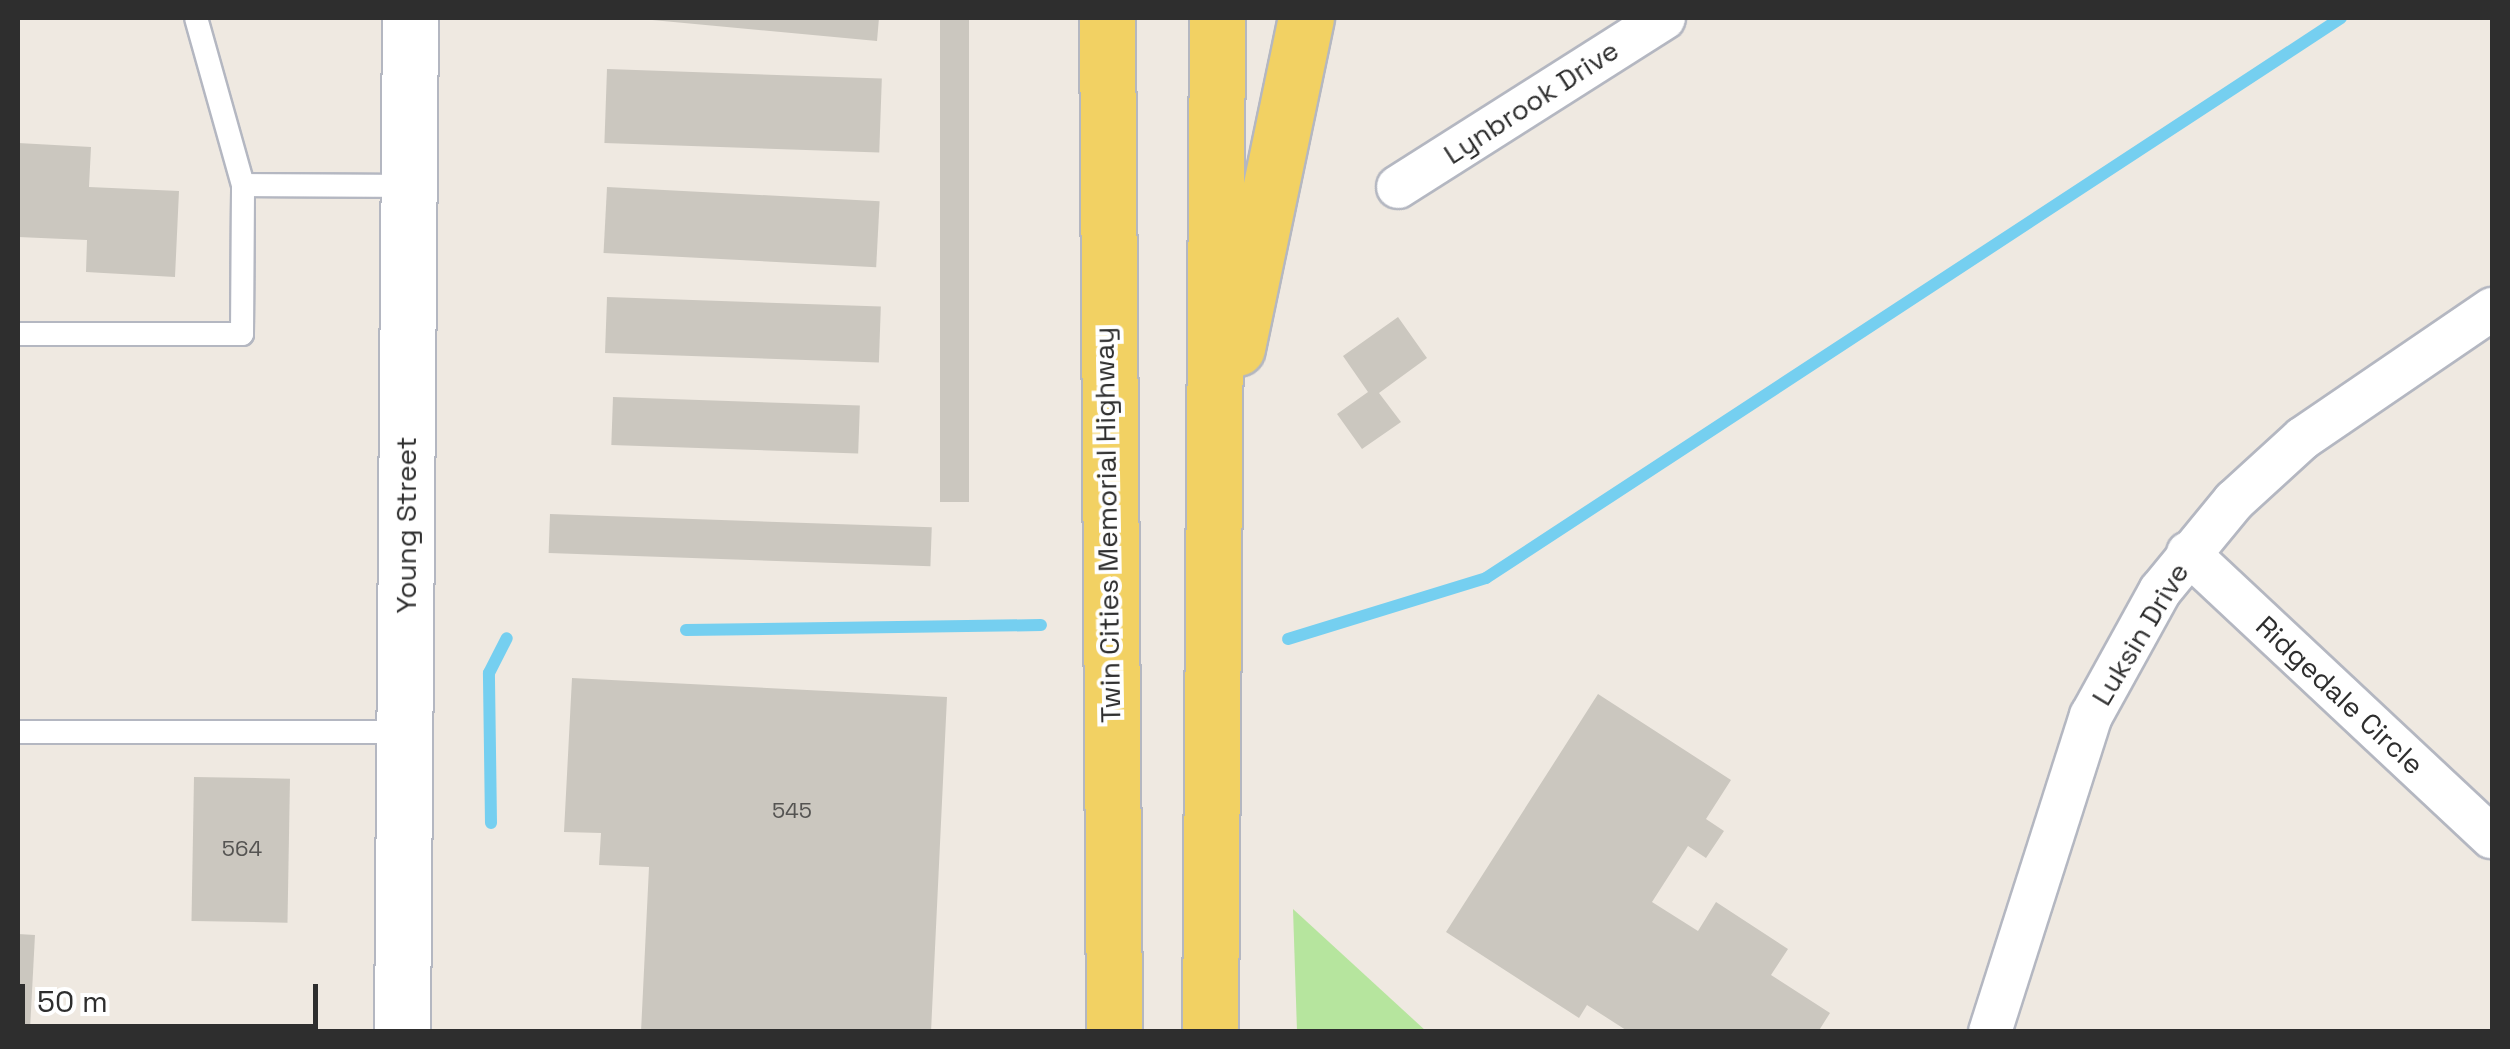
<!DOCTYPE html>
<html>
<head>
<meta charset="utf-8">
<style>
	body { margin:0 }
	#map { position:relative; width:2510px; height:1049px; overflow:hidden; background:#efe9e1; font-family:"Space Grotesk",sans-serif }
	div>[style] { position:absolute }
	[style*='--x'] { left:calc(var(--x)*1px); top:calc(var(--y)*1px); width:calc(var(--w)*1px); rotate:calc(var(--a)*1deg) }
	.green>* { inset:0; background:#b6e59e }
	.stream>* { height:12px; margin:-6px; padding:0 6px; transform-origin:6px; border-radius:6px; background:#75cff0 }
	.building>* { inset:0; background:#cbc7bf; transform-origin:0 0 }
	.roads { filter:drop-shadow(2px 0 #b4b7c1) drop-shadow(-2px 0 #b4b7c1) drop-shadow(0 2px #b4b7c1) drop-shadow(0 -2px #b4b7c1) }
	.service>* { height:22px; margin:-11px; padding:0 11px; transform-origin:11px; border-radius:11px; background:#fff }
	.minor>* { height:42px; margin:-21px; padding:0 21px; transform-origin:21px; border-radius:21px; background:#fff }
	.tertiary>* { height:55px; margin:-27.5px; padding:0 27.5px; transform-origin:27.5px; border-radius:27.5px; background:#fff }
	.primary>* { height:55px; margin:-27.5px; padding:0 27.5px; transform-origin:27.5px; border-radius:27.5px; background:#f2d163 }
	span { translate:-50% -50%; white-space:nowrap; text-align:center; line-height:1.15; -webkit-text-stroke:8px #fff; paint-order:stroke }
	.number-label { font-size:22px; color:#555452 }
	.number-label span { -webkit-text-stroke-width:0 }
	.street-label { font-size:28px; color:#2e2e2e }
	.frame { position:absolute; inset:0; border:20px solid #2e2e2e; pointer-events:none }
	.scale { position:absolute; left:20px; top:984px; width:298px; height:45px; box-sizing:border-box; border:5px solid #2e2e2e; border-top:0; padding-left:12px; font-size:30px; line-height:35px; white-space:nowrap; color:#2e2e2e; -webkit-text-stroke:8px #fff; paint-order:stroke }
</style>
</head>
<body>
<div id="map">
	<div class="green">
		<div style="clip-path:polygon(1293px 909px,1317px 931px,1426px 1031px,1297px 1031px)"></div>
	</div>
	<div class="stream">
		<div style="--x:686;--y:630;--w:355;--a:-0.8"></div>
		<div style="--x:1288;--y:639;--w:207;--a:-17.1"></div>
		<div style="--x:1486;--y:578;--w:1022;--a:-33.22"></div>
		<div style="--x:491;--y:823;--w:150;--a:-90.8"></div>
		<div style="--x:489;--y:673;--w:39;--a:-63"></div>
	</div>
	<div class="building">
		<div style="clip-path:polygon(631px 18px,879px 18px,877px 41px)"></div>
		<div style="left:940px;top:18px;width:29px;height:484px"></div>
		<div style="left:607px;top:69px;width:275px;height:74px;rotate:2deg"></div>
		<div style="clip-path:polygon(18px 143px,91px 147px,89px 187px,179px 191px,175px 277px,86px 272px,87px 240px,18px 237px)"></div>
		<div style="left:607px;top:187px;width:273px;height:66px;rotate:3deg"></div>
		<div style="left:607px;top:297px;width:274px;height:56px;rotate:2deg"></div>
		<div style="clip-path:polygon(1398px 317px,1427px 358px,1379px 393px,1401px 422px,1362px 449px,1337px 414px,1368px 392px,1343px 356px)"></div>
		<div style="left:613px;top:397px;width:247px;height:48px;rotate:2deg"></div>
		<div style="left:550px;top:514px;width:382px;height:39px;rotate:2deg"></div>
		<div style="clip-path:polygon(572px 678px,947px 697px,931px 1032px,641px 1032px,649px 867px,599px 865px,601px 833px,564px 832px)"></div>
		<div style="clip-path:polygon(1598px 694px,1731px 780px,1706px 819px,1724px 831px,1706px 858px,1688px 846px,1652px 902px,1698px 931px,1716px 902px,1788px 949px,1771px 975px,1830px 1013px,1818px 1032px,1629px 1032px,1587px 1005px,1579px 1018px,1446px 932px)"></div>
		<div style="left:194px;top:777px;width:96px;height:144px;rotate:1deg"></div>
		<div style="left:18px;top:934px;width:17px;height:98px;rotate:3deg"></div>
	</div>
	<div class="roads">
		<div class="service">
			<div style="--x:243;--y:185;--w:166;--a:0.3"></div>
			<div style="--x:18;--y:334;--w:224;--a:0"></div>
			<div style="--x:242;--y:334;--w:149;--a:-89.6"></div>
			<div style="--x:243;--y:185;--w:173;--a:-105.7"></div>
			<div style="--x:18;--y:732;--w:386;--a:0"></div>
		</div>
		<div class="minor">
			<div style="--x:1398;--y:187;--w:315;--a:-32.4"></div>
			<div style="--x:2188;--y:553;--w:416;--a:43.1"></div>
			<div style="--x:1990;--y:1032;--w:332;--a:-72.3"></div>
			<div style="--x:2091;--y:716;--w:143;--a:-61.1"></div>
			<div style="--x:2160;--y:591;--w:117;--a:-50.6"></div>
			<div style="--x:2234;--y:501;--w:93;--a:-42.4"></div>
			<div style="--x:2303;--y:438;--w:229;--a:-34.3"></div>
		</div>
		<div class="tertiary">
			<div style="--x:402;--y:1032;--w:1014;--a:-89.55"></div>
		</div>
		<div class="primary">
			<div style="--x:1107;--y:18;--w:1014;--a:89.6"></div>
			<div style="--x:1237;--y:348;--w:337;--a:-78.2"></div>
			<div style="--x:1210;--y:1032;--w:1014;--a:-89.6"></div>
		</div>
	</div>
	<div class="number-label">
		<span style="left:792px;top:811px">545</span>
		<span style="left:242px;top:849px">564</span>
	</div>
	<div class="street-label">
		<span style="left:1531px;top:102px;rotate:-33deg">Lynbrook Drive</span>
		<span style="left:406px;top:525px;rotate:-90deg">Young Street</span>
		<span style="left:1107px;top:525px;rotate:-91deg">Twin Cities Memorial Highway</span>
		<span style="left:2140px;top:634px;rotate:-59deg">Luksin Drive</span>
		<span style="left:2340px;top:695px;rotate:43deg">Ridgedale Circle</span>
	</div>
	<div class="frame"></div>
	<div class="scale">50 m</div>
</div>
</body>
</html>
